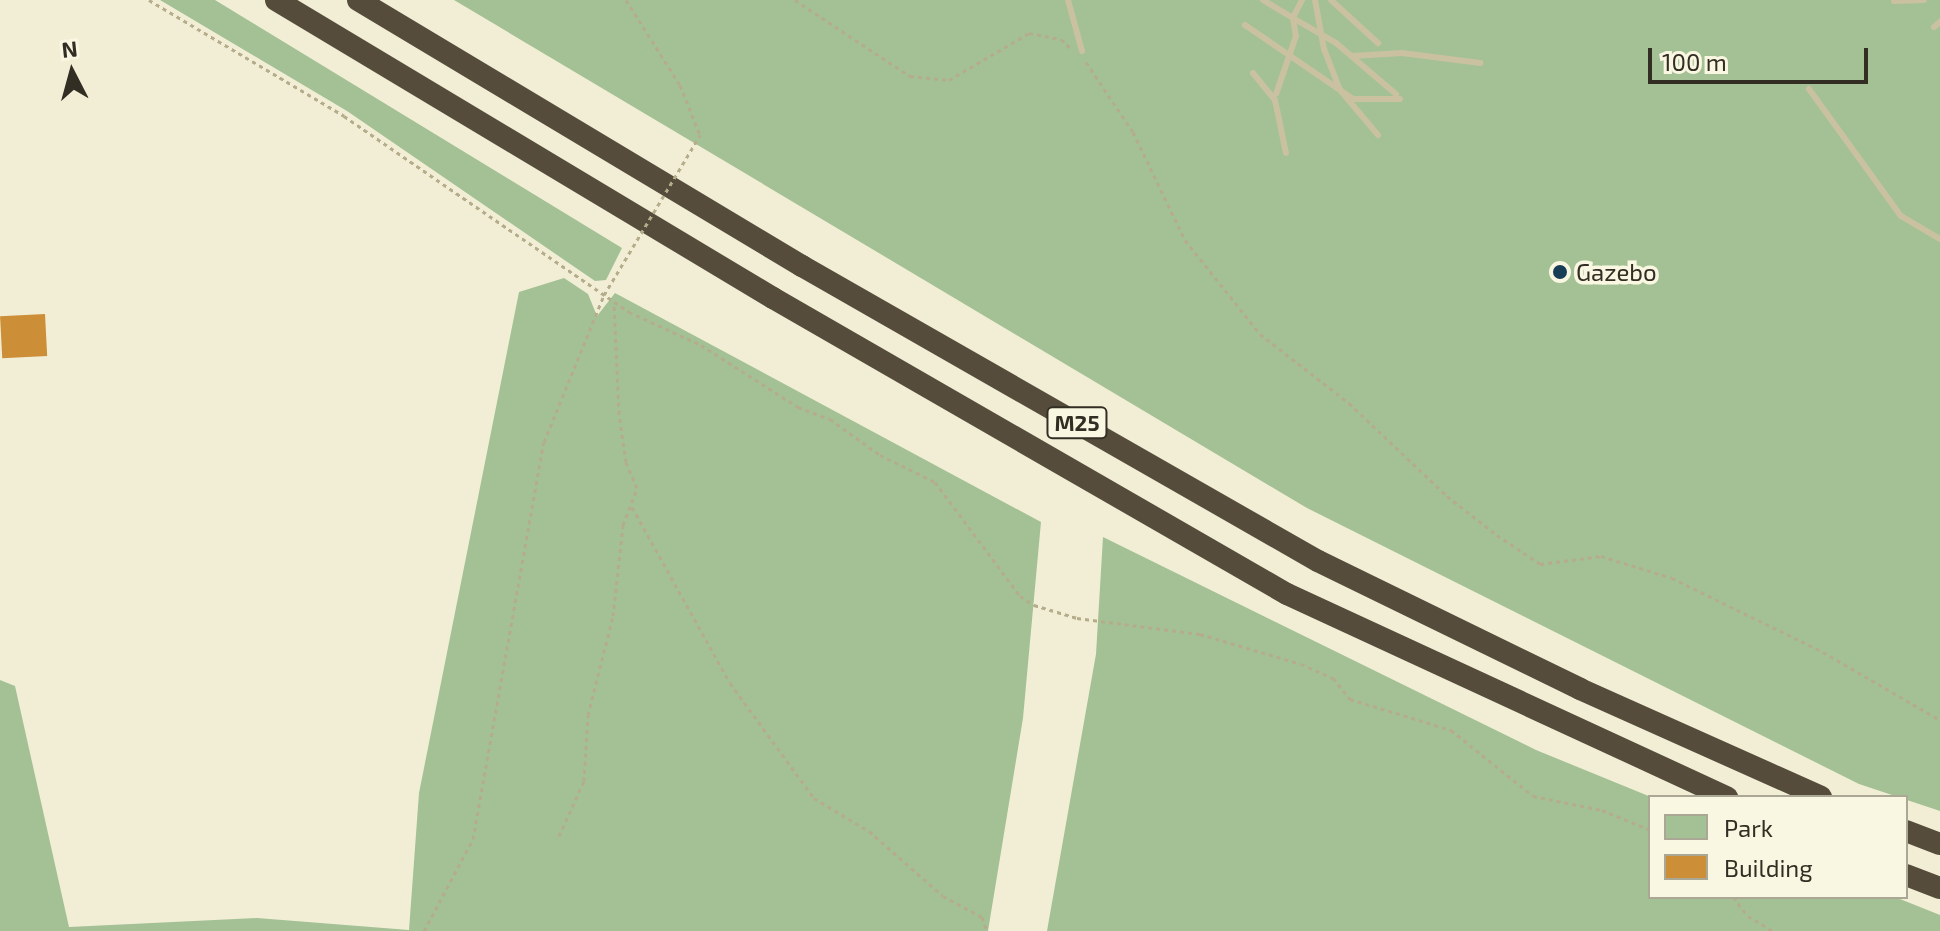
<!DOCTYPE html>
<html>
<head>
<meta charset="utf-8">
<style>
	body { margin:0 }
	#map { position:relative; width:1940px; height:931px; overflow:hidden; background:#f2eed5; font-family:"Exo 2",sans-serif }
	div>[style] { position:absolute }
	[style*='--x'] { left:calc(var(--x)*1px); top:calc(var(--y)*1px); width:calc(var(--w)*1px); rotate:calc(var(--a)*1deg) }
	.green>* { inset:0; background:#a3c195 }
	.building>* { inset:0; background:#cc8f38; transform-origin:0 0 }
	.path>* { height:3px; margin-top:-1.5px; transform-origin:0; background:repeating-linear-gradient(90deg,#b5ac8b 0 4px,transparent 0 8px) }
	.lane>* { height:6px; margin:-3px; padding:0 3px; transform-origin:3px; border-radius:3px; background:#cac1a1 }
	.highway>* { height:22px; margin:-11px; padding:0 11px; transform-origin:11px; border-radius:11px; background:#554c3b }
	.path-bridge>* { height:3px; margin-top:-1.5px; transform-origin:0; background:repeating-linear-gradient(90deg,#b5ac8b 0 4px,transparent 0 8px) }
	.dots>* { width:22px; height:22px; translate:-50% -50%; box-sizing:border-box; border:4px solid #f9f7e1; border-radius:50% }
	span { translate:-50% -50%; white-space:nowrap; text-align:center; line-height:1.15; -webkit-text-stroke:7px #f9f7e1; paint-order:stroke }
	.shield-label span { padding:2px 6px; background:#f9f7e1; border:2px solid; border-radius:6px; -webkit-text-stroke-width:0 }
	.shield-label { font-size:22px; color:#332e24; font-weight:700 }
	.poi-label { font-size:24px; color:#332e24 }
	.left { translate:0 -50%; text-align:left }
	.legend { position:absolute; left:1648px; top:795px; width:260px; height:104px; box-sizing:border-box; background:#f9f7e1; border:2px solid #aaa795; margin:0; padding:10px 14px; list-style:none; font-size:24px; color:#332e24 }
	.legend li { display:flex; align-items:center; gap:16px; height:40px }
	.legend b { width:40px; border:2px solid #aaa795 }
	.north { position:absolute; left:32px; top:32px; width:80px; height:80px; -webkit-text-stroke:6px #f9f7e1; paint-order:stroke; rotate:354deg; font-size:22px; font-weight:700; line-height:32px; text-align:center; color:#332e24 }
	.north::after { content:''; display:block; margin:auto; width:28px; height:36px; background:#332e24; clip-path:polygon(50% 0,100% 100%,50% 72%,0 100%) }
	.scale { position:absolute; left:1648px; top:48px; width:220px; height:36px; box-sizing:border-box; border:4px solid #332e24; border-top:0; padding-left:10px; font-size:24px; line-height:28px; white-space:nowrap; color:#332e24; -webkit-text-stroke:6px #f9f7e1; paint-order:stroke }
</style>
</head>
<body>
<div id="map">
	<div class="green">
		<div style="clip-path:polygon(160px 0,215px 0,622px 248px,606px 280px,595px 281px,347px 111px)"></div>
		<div style="clip-path:polygon(454px 0,1940px 0,1940px 811px,1859px 784px,1307px 508px)"></div>
		<div style="clip-path:polygon(564px 278px,588px 294px,597px 316px,615px 293px,1041px 522px,1023px 718px,988px 931px,0 931px,0 680px,15px 686px,69px 927px,257px 918px,409px 930px,419px 793px,519px 292px)"></div>
		<div style="clip-path:polygon(1103px 537px,1536px 750px,1651px 797px,1650px 897px,1895px 897px,1940px 915px,1940px 931px,1047px 931px,1096px 654px)"></div>
	</div>
	<div class="building">
		<div style="left:45px;top:314px;width:42px;height:45px;rotate:87deg"></div>
	</div>
	<div class="path">
		<div style="--x:149;--y:0;--w:227;--a:30.7"></div>
		<div style="--x:344;--y:116;--w:346;--a:34.5"></div>
		<div style="--x:629;--y:312;--w:79;--a:24.6"></div>
		<div style="--x:701;--y:345;--w:115;--a:32.6"></div>
		<div style="--x:798;--y:407;--w:34;--a:21"></div>
		<div style="--x:830;--y:419;--w:62;--a:35.8"></div>
		<div style="--x:880;--y:455;--w:61;--a:26.1"></div>
		<div style="--x:935;--y:482;--w:142;--a:53.3"></div>
		<div style="--x:1020;--y:596;--w:17;--a:33"></div>
		<div style="--x:1034;--y:605;--w:45;--a:16.8"></div>
		<div style="--x:1077;--y:618;--w:124;--a:7.4"></div>
		<div style="--x:1200;--y:634;--w:105;--a:16.5"></div>
		<div style="--x:1301;--y:664;--w:35;--a:24"></div>
		<div style="--x:1333;--y:678;--w:27;--a:51"></div>
		<div style="--x:1350;--y:699;--w:106;--a:17.1"></div>
		<div style="--x:1451;--y:730;--w:105;--a:38.8"></div>
		<div style="--x:1533;--y:796;--w:70;--a:11.5"></div>
		<div style="--x:1602;--y:810;--w:52;--a:22.6"></div>
		<div style="--x:626;--y:0;--w:101;--a:57.6"></div>
		<div style="--x:680;--y:85;--w:54;--a:68.2"></div>
		<div style="--x:795;--y:0;--w:138;--a:33.5"></div>
		<div style="--x:910;--y:76;--w:39;--a:6"></div>
		<div style="--x:949;--y:80;--w:93;--a:-30.4"></div>
		<div style="--x:1029;--y:33;--w:33;--a:11"></div>
		<div style="--x:1061;--y:39;--w:14;--a:45"></div>
		<div style="--x:1086;--y:62;--w:84;--a:56.1"></div>
		<div style="--x:1133;--y:132;--w:120;--a:64.3"></div>
		<div style="--x:1185;--y:240;--w:120;--a:51.4"></div>
		<div style="--x:1260;--y:334;--w:113;--a:37.8"></div>
		<div style="--x:1349;--y:403;--w:135;--a:43.5"></div>
		<div style="--x:1447;--y:496;--w:63;--a:38"></div>
		<div style="--x:1497;--y:535;--w:52;--a:34"></div>
		<div style="--x:1540;--y:564;--w:62;--a:-7.5"></div>
		<div style="--x:1601;--y:556;--w:74;--a:17.2"></div>
		<div style="--x:1672;--y:578;--w:168;--a:26.1"></div>
		<div style="--x:1823;--y:652;--w:135;--a:30.2"></div>
		<div style="--x:632;--y:507;--w:201;--a:60.9"></div>
		<div style="--x:730;--y:683;--w:142;--a:53.9"></div>
		<div style="--x:814;--y:798;--w:64;--a:31"></div>
		<div style="--x:869;--y:831;--w:98;--a:41.3"></div>
		<div style="--x:943;--y:896;--w:44;--a:28.3"></div>
		<div style="--x:982;--y:917;--w:15;--a:70"></div>
		<div style="--x:559;--y:836;--w:60;--a:-65.6"></div>
		<div style="--x:584;--y:781;--w:66;--a:-86.5"></div>
		<div style="--x:588;--y:715;--w:102;--a:-75.8"></div>
		<div style="--x:613;--y:616;--w:92;--a:-83.7"></div>
		<div style="--x:623;--y:525;--w:40;--a:-69"></div>
		<div style="--x:637;--y:488;--w:28;--a:-113"></div>
		<div style="--x:626;--y:462;--w:49;--a:-98.3"></div>
		<div style="--x:619;--y:414;--w:111;--a:-92.6"></div>
		<div style="--x:1733;--y:897;--w:24;--a:52"></div>
		<div style="--x:1748;--y:916;--w:29;--a:31"></div>
		<div style="--x:424;--y:931;--w:104;--a:-62"></div>
		<div style="--x:473;--y:839;--w:403;--a:-79.9"></div>
		<div style="--x:544;--y:442;--w:159;--a:-67.8"></div>
	</div>
	<div class="lane">
		<div style="--x:1068;--y:0;--w:53;--a:74.6"></div>
		<div style="--x:1263;--y:0;--w:35;--a:31"></div>
		<div style="--x:1293;--y:18;--w:18;--a:81"></div>
		<div style="--x:1296;--y:36;--w:61;--a:109"></div>
		<div style="--x:1302;--y:0;--w:20;--a:117"></div>
		<div style="--x:1293;--y:18;--w:50;--a:30.2"></div>
		<div style="--x:1336;--y:43;--w:79;--a:40.4"></div>
		<div style="--x:1315;--y:0;--w:50;--a:79.6"></div>
		<div style="--x:1324;--y:49;--w:44;--a:68.7"></div>
		<div style="--x:1340;--y:90;--w:59;--a:49.8"></div>
		<div style="--x:1331;--y:0;--w:64;--a:42.5"></div>
		<div style="--x:1894;--y:1;--w:30;--a:-2"></div>
		<div style="--x:1245;--y:25;--w:131;--a:34.4"></div>
		<div style="--x:1353;--y:99;--w:47;--a:0"></div>
		<div style="--x:1934;--y:27;--w:8;--a:-40"></div>
		<div style="--x:1352;--y:56;--w:50;--a:-3.4"></div>
		<div style="--x:1402;--y:53;--w:79;--a:7.3"></div>
		<div style="--x:1253;--y:73;--w:35;--a:51"></div>
		<div style="--x:1275;--y:100;--w:54;--a:78.3"></div>
		<div style="--x:1809;--y:89;--w:157;--a:54.1"></div>
		<div style="--x:1901;--y:216;--w:45;--a:30.5"></div>
	</div>
	<div class="highway">
		<div style="--x:276;--y:0;--w:579;--a:30.95"></div>
		<div style="--x:773;--y:298;--w:593;--a:29.94"></div>
		<div style="--x:1287;--y:594;--w:485;--a:24.8"></div>
		<div style="--x:358;--y:0;--w:518;--a:30.93"></div>
		<div style="--x:802;--y:266;--w:594;--a:29.76"></div>
		<div style="--x:1318;--y:561;--w:292;--a:26"></div>
		<div style="--x:1580;--y:689;--w:264;--a:24.1"></div>
		<div style="--x:1906;--y:831;--w:36;--a:21"></div>
		<div style="--x:1906;--y:875;--w:36;--a:21"></div>
	</div>
	<div class="path-bridge">
		<div style="--x:604;--y:295;--w:187;--a:-59"></div>
	</div>
	<div class="dots">
		<div style="left:1560px;top:272px;background:#183d56"></div>
	</div>
	<div class="shield-label">
		<span style="left:1077px;top:423px">M25</span>
	</div>
	<div class="poi-label">
		<span class="left" style="left:1576px;top:272px">Gazebo</span>
	</div>
	<ul class="legend">
	<li><b style="height:22px;background:#a3c195"></b>Park</li>
	<li><b style="height:22px;background:#cc8f38"></b>Building</li>
	</ul>
	<div class="north">N</div>
	<div class="scale">100 m</div>
</div>
</body>
</html>
